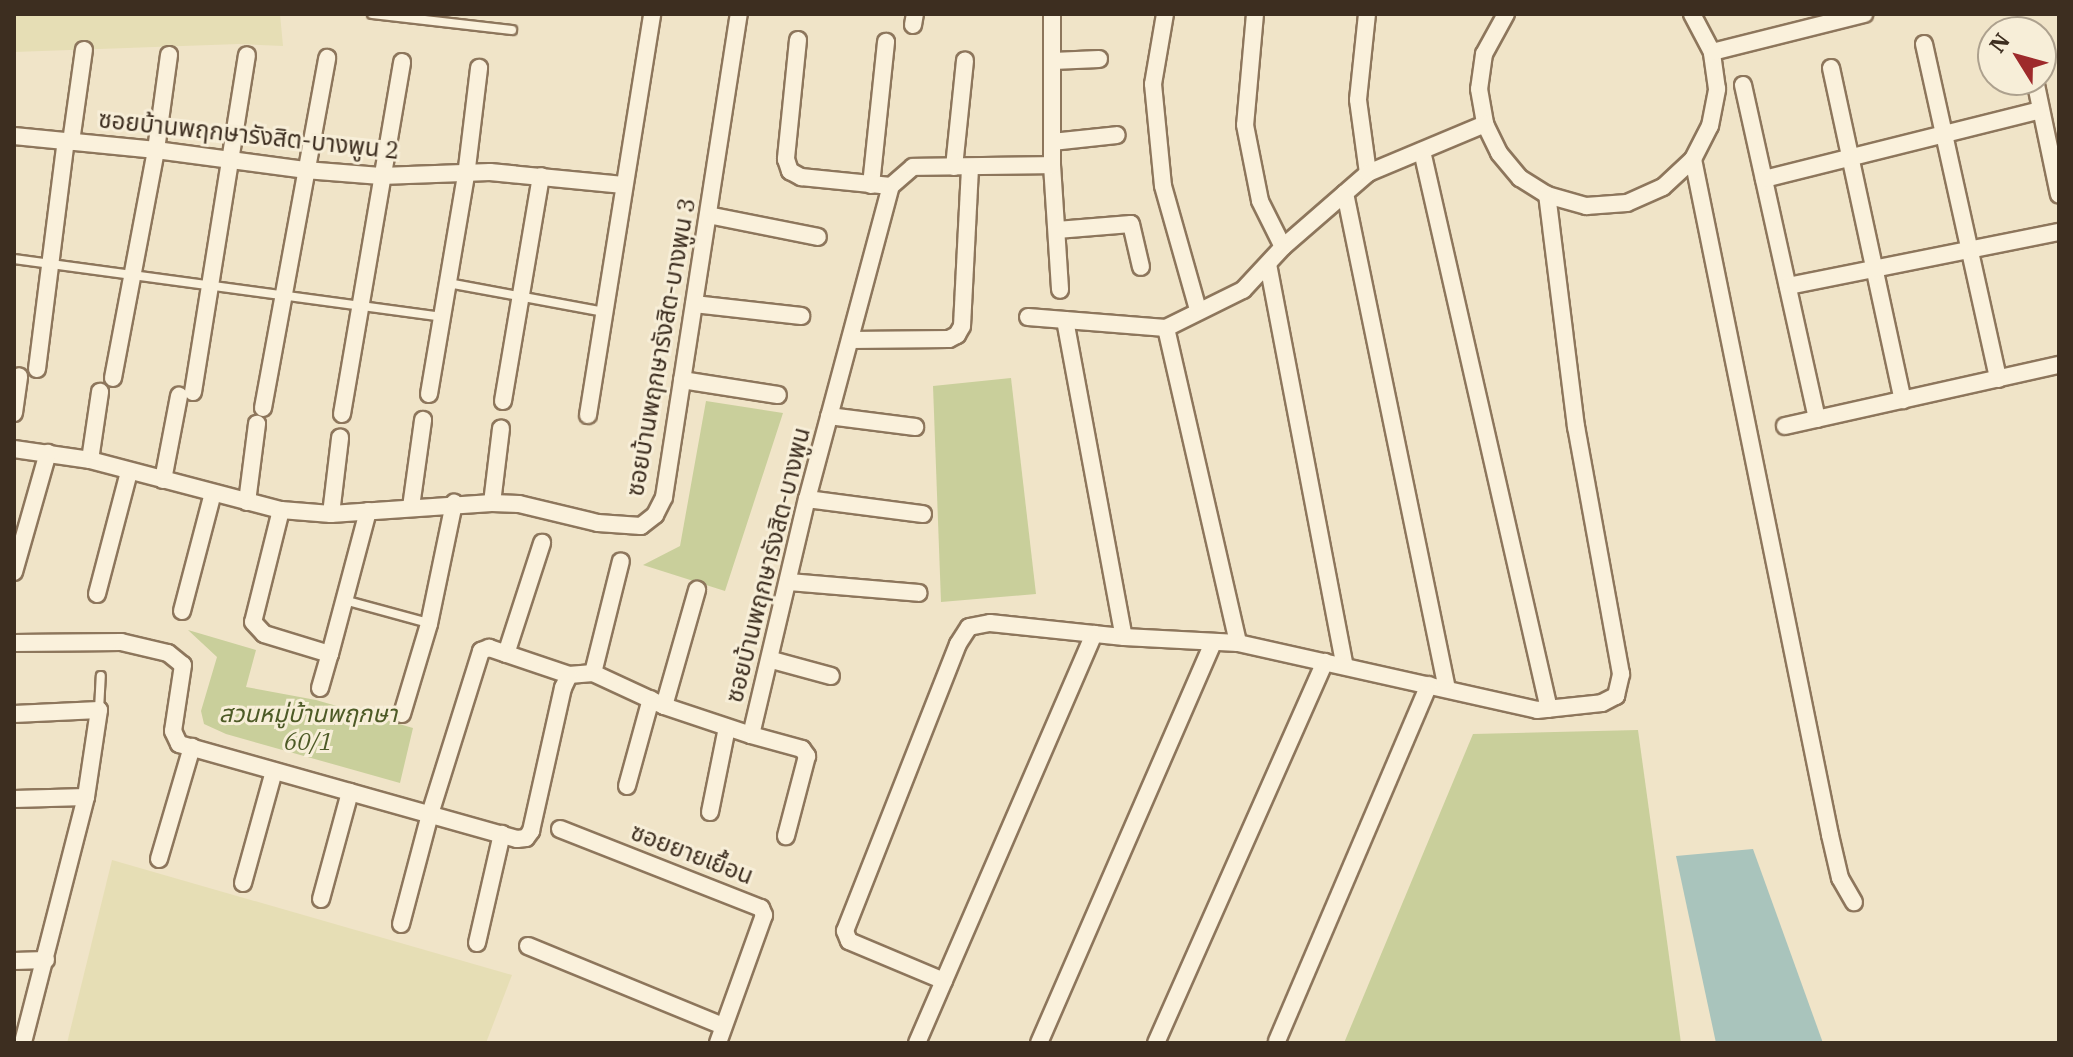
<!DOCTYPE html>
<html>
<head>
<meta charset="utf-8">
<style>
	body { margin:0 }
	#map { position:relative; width:2073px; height:1057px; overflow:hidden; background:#f0e4c8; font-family:"IBM Plex Serif","Noto Sans Thai",serif }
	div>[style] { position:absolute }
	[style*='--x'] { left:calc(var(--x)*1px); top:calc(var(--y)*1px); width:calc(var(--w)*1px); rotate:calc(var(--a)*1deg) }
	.farmland>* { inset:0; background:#e6deb5 }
	.green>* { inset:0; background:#c9cf9b }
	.water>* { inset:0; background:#a9c4bc }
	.roads { filter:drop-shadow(2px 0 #8d765c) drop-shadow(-2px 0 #8d765c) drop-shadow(0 2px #8d765c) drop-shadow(0 -2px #8d765c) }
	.service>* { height:8px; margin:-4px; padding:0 4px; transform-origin:4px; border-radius:4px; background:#faf1dc }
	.minor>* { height:16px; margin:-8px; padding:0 8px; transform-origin:8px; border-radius:8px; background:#faf1dc }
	span { translate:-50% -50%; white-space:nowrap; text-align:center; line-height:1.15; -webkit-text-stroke:6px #f7eed8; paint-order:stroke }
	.street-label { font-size:24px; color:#3d2e20 }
	.park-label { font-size:24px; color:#4d5a26; font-style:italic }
	.frame { position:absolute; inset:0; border:16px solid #3d2e20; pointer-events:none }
	.north { position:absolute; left:1977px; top:16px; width:80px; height:80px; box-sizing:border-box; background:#f7eed8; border:2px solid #ada18e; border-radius:50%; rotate:307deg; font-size:22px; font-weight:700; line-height:32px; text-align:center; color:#3d2e20 }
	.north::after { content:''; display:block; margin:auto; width:28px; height:36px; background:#9e2a2b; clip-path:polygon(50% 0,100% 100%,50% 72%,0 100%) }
</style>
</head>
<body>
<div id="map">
	<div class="farmland">
		<div style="clip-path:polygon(14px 14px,280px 14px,283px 46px,239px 44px,14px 52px)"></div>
		<div style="clip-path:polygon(112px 860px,512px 975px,486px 1043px,67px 1043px)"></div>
	</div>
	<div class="green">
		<div style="clip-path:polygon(1011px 378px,1036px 594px,941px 602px,933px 386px)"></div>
		<div style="clip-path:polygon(706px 401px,783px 413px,725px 591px,643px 565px,680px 546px)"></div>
		<div style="clip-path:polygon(188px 630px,256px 650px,246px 687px,316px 700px,413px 728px,400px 783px,226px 734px,204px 724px,201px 711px,217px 657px)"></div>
		<div style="clip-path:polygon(1638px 730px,1681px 1043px,1344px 1043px,1473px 734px)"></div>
	</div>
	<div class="water">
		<div style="clip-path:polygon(1753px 849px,1823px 1043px,1716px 1043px,1676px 856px)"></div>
	</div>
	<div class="roads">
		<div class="service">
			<div style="--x:372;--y:14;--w:141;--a:6.5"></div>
			<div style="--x:14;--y:259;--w:432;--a:7.7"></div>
			<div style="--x:448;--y:283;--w:159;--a:10.5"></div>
			<div style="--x:344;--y:600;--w:87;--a:15.3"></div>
			<div style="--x:99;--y:710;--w:34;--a:-87"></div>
		</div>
		<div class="minor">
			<div style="--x:1165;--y:14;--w:71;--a:99.7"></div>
			<div style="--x:1153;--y:84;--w:102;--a:84.4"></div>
			<div style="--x:1163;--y:186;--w:129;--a:74.2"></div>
			<div style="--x:1255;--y:14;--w:111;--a:95.1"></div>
			<div style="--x:1245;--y:125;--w:77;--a:78.8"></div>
			<div style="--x:1260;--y:201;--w:51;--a:63.4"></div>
			<div style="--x:1367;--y:14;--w:86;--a:96"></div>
			<div style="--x:1358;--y:100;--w:74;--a:82.2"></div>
			<div style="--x:1506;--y:14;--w:46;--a:118.8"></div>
			<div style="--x:1484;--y:54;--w:35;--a:98"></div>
			<div style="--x:1479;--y:89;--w:36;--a:80"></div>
			<div style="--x:1485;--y:124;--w:32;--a:64"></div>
			<div style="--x:1499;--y:153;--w:33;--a:50"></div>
			<div style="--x:1520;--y:178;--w:32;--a:32"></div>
			<div style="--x:1547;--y:195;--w:41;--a:15.8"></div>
			<div style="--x:1586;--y:206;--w:41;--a:-4.2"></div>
			<div style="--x:1627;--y:203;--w:39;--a:-24"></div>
			<div style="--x:1663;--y:187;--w:41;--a:-43"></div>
			<div style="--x:1693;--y:159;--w:37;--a:-63"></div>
			<div style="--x:1710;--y:126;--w:38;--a:-79"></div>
			<div style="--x:1717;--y:89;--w:37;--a:-98"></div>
			<div style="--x:1712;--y:52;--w:43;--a:-117.8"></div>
			<div style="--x:913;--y:25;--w:11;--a:-80"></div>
			<div style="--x:2024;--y:31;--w:1;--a:90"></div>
			<div style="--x:798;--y:40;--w:120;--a:95.8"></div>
			<div style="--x:786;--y:159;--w:13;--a:72"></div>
			<div style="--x:790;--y:171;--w:13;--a:29"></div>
			<div style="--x:801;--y:177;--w:90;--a:5.7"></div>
			<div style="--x:1924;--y:44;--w:343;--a:77.5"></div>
			<div style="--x:1712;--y:52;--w:157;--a:-14"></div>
			<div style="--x:1053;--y:61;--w:46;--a:-2.5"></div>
			<div style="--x:1831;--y:68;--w:340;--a:77.8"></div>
			<div style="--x:2035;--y:80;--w:117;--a:78.2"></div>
			<div style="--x:1743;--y:85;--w:342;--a:77.5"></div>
			<div style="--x:14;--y:136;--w:143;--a:5.6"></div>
			<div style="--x:156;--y:150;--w:150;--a:7.6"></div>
			<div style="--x:305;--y:170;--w:76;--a:4.5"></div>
			<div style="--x:381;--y:176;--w:109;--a:-2.1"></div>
			<div style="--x:490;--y:172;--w:134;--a:5.6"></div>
			<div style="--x:71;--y:142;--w:93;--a:-82"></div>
			<div style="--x:1052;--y:142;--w:65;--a:-6.1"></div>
			<div style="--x:1422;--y:151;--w:572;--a:77.18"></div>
			<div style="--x:1693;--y:159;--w:690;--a:78.54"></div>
			<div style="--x:1830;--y:835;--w:44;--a:76.9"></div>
			<div style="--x:1840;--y:878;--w:28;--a:60"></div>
			<div style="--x:1052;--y:165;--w:125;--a:86.3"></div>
			<div style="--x:954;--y:167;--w:107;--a:-84.1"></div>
			<div style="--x:1764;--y:179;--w:285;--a:-14"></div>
			<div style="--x:871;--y:185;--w:144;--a:-84"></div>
			<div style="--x:1345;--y:193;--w:506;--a:78.38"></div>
			<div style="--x:708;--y:215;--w:112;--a:11.3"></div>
			<div style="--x:1057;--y:230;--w:74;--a:-4.6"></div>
			<div style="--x:1131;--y:224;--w:44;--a:76.9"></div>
			<div style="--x:1268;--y:264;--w:409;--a:79.2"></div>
			<div style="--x:1788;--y:286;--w:276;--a:-11.3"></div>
			<div style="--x:694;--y:304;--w:108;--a:6.4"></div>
			<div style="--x:1028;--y:317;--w:138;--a:4.6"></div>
			<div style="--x:1166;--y:328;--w:86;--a:-26.3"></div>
			<div style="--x:1243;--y:290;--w:59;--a:-47.1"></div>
			<div style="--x:1283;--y:247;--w:113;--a:-41"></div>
			<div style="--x:1368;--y:173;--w:127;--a:-22.7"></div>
			<div style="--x:1065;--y:320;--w:322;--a:79.5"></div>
			<div style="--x:1166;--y:328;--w:323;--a:77.1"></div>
			<div style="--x:850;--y:340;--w:99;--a:-0.6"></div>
			<div style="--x:949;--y:339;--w:9;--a:-27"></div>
			<div style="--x:957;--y:335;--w:10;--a:-61"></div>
			<div style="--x:962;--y:326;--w:159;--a:-87.1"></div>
			<div style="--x:37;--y:369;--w:230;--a:-82.8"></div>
			<div style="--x:113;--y:378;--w:232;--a:-79.3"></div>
			<div style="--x:156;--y:150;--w:96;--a:-82.2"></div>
			<div style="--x:682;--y:380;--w:97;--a:8.9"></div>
			<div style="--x:193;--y:392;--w:341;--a:-80.9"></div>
			<div style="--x:429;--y:394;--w:221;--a:-80.4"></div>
			<div style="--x:466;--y:176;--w:109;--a:-83.1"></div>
			<div style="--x:503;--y:401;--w:228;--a:-80.4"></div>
			<div style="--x:263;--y:408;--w:356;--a:-79.6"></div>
			<div style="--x:14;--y:413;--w:37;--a:-82"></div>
			<div style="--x:342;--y:414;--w:357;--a:-80.3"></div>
			<div style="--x:588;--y:415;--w:406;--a:-80.9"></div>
			<div style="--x:829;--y:416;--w:87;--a:7.3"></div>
			<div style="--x:1785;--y:426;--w:281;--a:-12.6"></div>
			<div style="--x:14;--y:449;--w:77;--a:8.2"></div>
			<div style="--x:90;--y:460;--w:197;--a:14.7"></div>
			<div style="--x:281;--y:510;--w:50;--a:4.6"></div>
			<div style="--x:331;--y:514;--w:161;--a:-3.9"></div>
			<div style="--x:492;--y:503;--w:27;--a:2"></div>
			<div style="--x:519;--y:504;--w:81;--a:13.5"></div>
			<div style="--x:598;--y:523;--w:43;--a:4"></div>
			<div style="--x:641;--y:526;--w:18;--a:-38"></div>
			<div style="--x:655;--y:515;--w:20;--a:-63"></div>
			<div style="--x:664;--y:497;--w:489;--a:-81.2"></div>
			<div style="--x:90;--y:460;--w:69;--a:-81.6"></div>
			<div style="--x:163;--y:480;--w:86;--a:-79.2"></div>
			<div style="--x:807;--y:499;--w:117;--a:7.4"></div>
			<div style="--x:247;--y:502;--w:79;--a:-82.7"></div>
			<div style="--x:492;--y:503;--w:75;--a:-83.1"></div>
			<div style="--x:411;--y:507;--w:88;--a:-82.1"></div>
			<div style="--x:281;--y:510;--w:115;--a:104"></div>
			<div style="--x:253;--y:622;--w:16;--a:47"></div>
			<div style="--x:264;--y:634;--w:69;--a:16.9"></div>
			<div style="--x:330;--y:654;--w:148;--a:-75.1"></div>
			<div style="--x:331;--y:514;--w:77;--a:-83.2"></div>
			<div style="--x:14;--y:572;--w:124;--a:-74.1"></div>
			<div style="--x:789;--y:582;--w:130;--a:4.8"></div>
			<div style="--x:97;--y:594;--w:126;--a:-75.3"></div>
			<div style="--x:182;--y:611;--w:122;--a:-75.3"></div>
			<div style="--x:14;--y:643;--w:107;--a:-0.5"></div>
			<div style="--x:121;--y:642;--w:48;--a:13.2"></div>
			<div style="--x:168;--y:653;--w:19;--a:39"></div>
			<div style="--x:183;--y:665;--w:67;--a:98.6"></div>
			<div style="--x:173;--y:731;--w:14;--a:65"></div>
			<div style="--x:179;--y:744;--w:351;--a:15.7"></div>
			<div style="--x:517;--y:839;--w:9;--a:-6"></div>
			<div style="--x:526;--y:838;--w:9;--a:-54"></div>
			<div style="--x:531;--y:831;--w:147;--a:-77.4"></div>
			<div style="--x:563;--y:688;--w:14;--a:-65"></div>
			<div style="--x:569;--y:675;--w:24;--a:-5"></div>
			<div style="--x:593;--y:673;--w:78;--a:24.9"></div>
			<div style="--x:664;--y:706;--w:92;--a:18.4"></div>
			<div style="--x:751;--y:735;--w:243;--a:-76.7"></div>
			<div style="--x:807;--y:499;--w:324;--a:-75"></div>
			<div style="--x:891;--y:186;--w:29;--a:-41"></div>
			<div style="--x:913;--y:167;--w:139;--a:-0.8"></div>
			<div style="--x:1052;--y:165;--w:151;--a:-90"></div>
			<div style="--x:506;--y:654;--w:117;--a:-72"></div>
			<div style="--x:772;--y:660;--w:61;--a:15.2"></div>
			<div style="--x:593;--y:673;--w:115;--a:-76"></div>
			<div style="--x:320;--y:688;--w:35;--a:-74"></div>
			<div style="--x:664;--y:706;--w:121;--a:-74.1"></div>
			<div style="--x:14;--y:714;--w:85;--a:-2.7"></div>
			<div style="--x:99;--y:710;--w:88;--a:98.5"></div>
			<div style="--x:86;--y:797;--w:254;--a:104.4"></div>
			<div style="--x:402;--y:714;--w:94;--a:-73.3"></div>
			<div style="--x:429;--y:624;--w:124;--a:-78.3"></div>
			<div style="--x:751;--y:735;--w:53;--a:15.4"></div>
			<div style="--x:802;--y:749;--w:9;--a:54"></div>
			<div style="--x:807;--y:756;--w:83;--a:104.7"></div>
			<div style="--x:627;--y:786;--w:90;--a:-74.6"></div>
			<div style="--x:14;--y:799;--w:72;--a:-1.6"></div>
			<div style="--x:710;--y:812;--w:86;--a:-78.6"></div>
			<div style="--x:560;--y:829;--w:216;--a:21.5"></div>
			<div style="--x:761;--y:908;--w:8;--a:67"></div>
			<div style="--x:764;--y:915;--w:136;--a:109.8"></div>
			<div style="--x:159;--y:859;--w:117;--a:-73.6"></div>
			<div style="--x:243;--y:883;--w:116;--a:-74.5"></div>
			<div style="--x:321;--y:899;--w:111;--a:-74.8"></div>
			<div style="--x:401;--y:924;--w:114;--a:-75.2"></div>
			<div style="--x:430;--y:814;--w:171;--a:-72.6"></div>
			<div style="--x:481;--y:651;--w:9;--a:-21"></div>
			<div style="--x:489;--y:648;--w:84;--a:18.6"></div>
			<div style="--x:477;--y:943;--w:112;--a:-77.1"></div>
			<div style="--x:528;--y:946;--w:211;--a:22.3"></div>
			<div style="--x:14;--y:961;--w:32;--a:-2"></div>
			<div style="--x:944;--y:981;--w:103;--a:-157.2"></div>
			<div style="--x:849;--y:941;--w:11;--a:-112"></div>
			<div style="--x:845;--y:931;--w:308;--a:-68.5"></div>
			<div style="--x:958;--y:644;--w:20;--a:-57"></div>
			<div style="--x:969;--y:627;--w:21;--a:-11"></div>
			<div style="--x:990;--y:623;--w:135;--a:6"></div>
			<div style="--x:1124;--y:637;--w:114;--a:3"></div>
			<div style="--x:1238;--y:643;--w:306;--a:12.6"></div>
			<div style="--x:1537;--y:710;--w:65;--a:-6.1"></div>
			<div style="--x:1602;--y:703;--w:16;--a:-27"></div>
			<div style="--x:1616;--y:696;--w:23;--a:-77"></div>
			<div style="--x:1621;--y:674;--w:251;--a:-100.3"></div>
			<div style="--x:1576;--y:427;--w:234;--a:-97.1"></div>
			<div style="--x:1277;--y:1041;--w:387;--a:-66.9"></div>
			<div style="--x:917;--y:1043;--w:446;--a:-66.6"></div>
			<div style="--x:1039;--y:1043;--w:437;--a:-66.5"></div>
			<div style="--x:1156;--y:1043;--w:417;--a:-66.1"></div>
		</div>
	</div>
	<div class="street-label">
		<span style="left:249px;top:135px;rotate:6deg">ซอยบ้านพฤกษารังสิต-บางพูน 2</span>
		<span style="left:661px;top:347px;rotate:-80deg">ซอยบ้านพฤกษารังสิต-บางพูน 3</span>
		<span style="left:768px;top:565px;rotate:-76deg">ซอยบ้านพฤกษารังสิต-บางพูน</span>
		<span style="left:692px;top:854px;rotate:21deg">ซอยยายเยื้อน</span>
	</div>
	<div class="park-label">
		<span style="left:308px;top:728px">สวนหมู่บ้านพฤกษา<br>60/1</span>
	</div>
	<div class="frame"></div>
	<div class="north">N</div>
</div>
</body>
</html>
